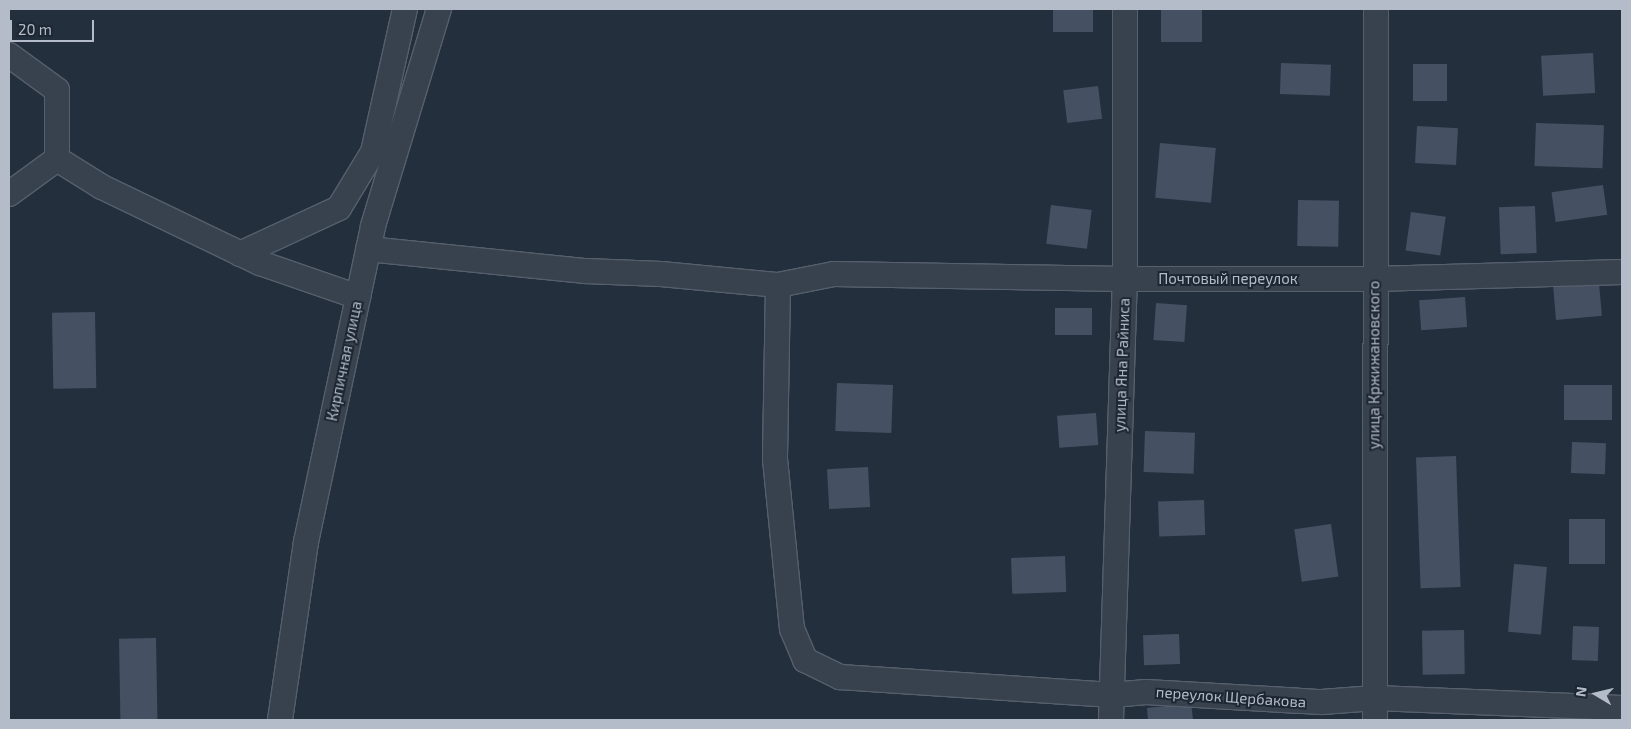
<!DOCTYPE html>
<html>
<head>
<meta charset="utf-8">
<style>
	body { margin:0 }
	#map { position:relative; width:1631px; height:729px; overflow:hidden; background:#242f3e; font-family:"Exo 2",sans-serif }
	div>[style] { position:absolute }
	[style*='--x'] { left:calc(var(--x)*1px); top:calc(var(--y)*1px); width:calc(var(--w)*1px); rotate:calc(var(--a)*1deg) }
	.building>* { inset:0; background:#455162; transform-origin:0 0 }
	.roads { filter:drop-shadow(1px 0 #565f6c) drop-shadow(-1px 0 #565f6c) drop-shadow(0 1px #565f6c) drop-shadow(0 -1px #565f6c) }
	.minor>* { height:24px; margin:-12px; padding:0 12px; transform-origin:12px; border-radius:12px; background:#38414e }
	span { translate:-50% -50%; white-space:nowrap; text-align:center; line-height:1.15; -webkit-text-stroke:4px #1d2633; paint-order:stroke }
	.street-label { font-size:15px; color:#b4bcc9 }
	.frame { position:absolute; inset:0; border:10px solid #b4bcc9; pointer-events:none }
	.north { position:absolute; left:1571px; top:669px; width:50px; height:50px; -webkit-text-stroke:4px #1d2633; paint-order:stroke; rotate:279deg; font-size:14px; font-weight:700; line-height:20px; text-align:center; color:#b4bcc9 }
	.north::after { content:''; display:block; margin:auto; width:18px; height:22px; background:#b4bcc9; clip-path:polygon(50% 0,100% 100%,50% 72%,0 100%) }
	.scale { position:absolute; left:10px; top:20px; width:84px; height:22px; box-sizing:border-box; border:2px solid #b4bcc9; border-top:0; padding-left:6px; font-size:15px; line-height:18px; white-space:nowrap; color:#b4bcc9; -webkit-text-stroke:4px #1d2633; paint-order:stroke }
</style>
</head>
<body>
<div id="map">
	<div class="building">
		<div style="left:1053px;top:9px;width:40px;height:23px"></div>
		<div style="left:1161px;top:9px;width:41px;height:33px"></div>
		<div style="left:1593px;top:53px;width:40px;height:52px;rotate:87deg"></div>
		<div style="left:1281px;top:63px;width:50px;height:31px;rotate:2deg"></div>
		<div style="left:1413px;top:64px;width:34px;height:37px"></div>
		<div style="left:1098px;top:86px;width:33px;height:35px;rotate:83deg"></div>
		<div style="left:1536px;top:123px;width:68px;height:43px;rotate:2deg"></div>
		<div style="left:1417px;top:126px;width:41px;height:37px;rotate:3deg"></div>
		<div style="left:1160px;top:143px;width:56px;height:55px;rotate:5deg"></div>
		<div style="left:1603px;top:185px;width:30px;height:52px;rotate:82deg"></div>
		<div style="left:1298px;top:200px;width:41px;height:46px;rotate:1deg"></div>
		<div style="left:1051px;top:205px;width:41px;height:39px;rotate:7deg"></div>
		<div style="left:1535px;top:206px;width:47px;height:36px;rotate:88deg"></div>
		<div style="left:1411px;top:212px;width:35px;height:39px;rotate:8deg"></div>
		<div style="left:1599px;top:283px;width:33px;height:46px;rotate:85deg"></div>
		<div style="left:1465px;top:297px;width:30px;height:46px;rotate:86deg"></div>
		<div style="left:1156px;top:303px;width:31px;height:37px;rotate:4deg"></div>
		<div style="left:1055px;top:308px;width:37px;height:27px"></div>
		<div style="left:95px;top:312px;width:76px;height:43px;rotate:89deg"></div>
		<div style="left:837px;top:383px;width:56px;height:48px;rotate:2deg"></div>
		<div style="left:1564px;top:385px;width:48px;height:35px"></div>
		<div style="left:1096px;top:413px;width:32px;height:39px;rotate:86deg"></div>
		<div style="left:1145px;top:431px;width:50px;height:41px;rotate:2deg"></div>
		<div style="left:1572px;top:442px;width:34px;height:31px;rotate:2deg"></div>
		<div style="left:1456px;top:456px;width:131px;height:40px;rotate:88deg"></div>
		<div style="left:868px;top:467px;width:40px;height:41px;rotate:87deg"></div>
		<div style="left:1204px;top:500px;width:35px;height:46px;rotate:88deg"></div>
		<div style="left:1569px;top:519px;width:36px;height:45px"></div>
		<div style="left:1331px;top:524px;width:53px;height:37px;rotate:82deg"></div>
		<div style="left:1065px;top:556px;width:36px;height:54px;rotate:88deg"></div>
		<div style="left:1514px;top:564px;width:33px;height:68px;rotate:5deg"></div>
		<div style="left:1573px;top:626px;width:26px;height:34px;rotate:2deg"></div>
		<div style="left:1464px;top:630px;width:44px;height:42px;rotate:89deg"></div>
		<div style="left:1179px;top:634px;width:30px;height:36px;rotate:88deg"></div>
		<div style="left:156px;top:638px;width:82px;height:37px;rotate:89deg"></div>
		<div style="clip-path:polygon(1191px 703px,1193px 720px,1148px 720px,1147px 708px)"></div>
	</div>
	<div class="roads">
		<div class="minor">
			<div style="--x:9;--y:55;--w:59;--a:36.1"></div>
			<div style="--x:57;--y:90;--w:69;--a:90"></div>
			<div style="--x:57;--y:159;--w:53;--a:31.9"></div>
			<div style="--x:102;--y:187;--w:175;--a:25.7"></div>
			<div style="--x:260;--y:263;--w:104;--a:19.1"></div>
			<div style="--x:9;--y:194;--w:59;--a:-36.1"></div>
			<div style="--x:368;--y:249;--w:219;--a:5.8"></div>
			<div style="--x:586;--y:271;--w:75;--a:2.3"></div>
			<div style="--x:661;--y:274;--w:118;--a:5.4"></div>
			<div style="--x:778;--y:285;--w:57;--a:-11.1"></div>
			<div style="--x:834;--y:274;--w:291;--a:1"></div>
			<div style="--x:1125;--y:279;--w:249;--a:0"></div>
			<div style="--x:1374;--y:279;--w:248;--a:-1.6"></div>
			<div style="--x:240;--y:254;--w:109;--a:-24.9"></div>
			<div style="--x:339;--y:208;--w:66;--a:-58.7"></div>
			<div style="--x:373;--y:152;--w:147;--a:-77.4"></div>
			<div style="--x:778;--y:285;--w:174;--a:91"></div>
			<div style="--x:775;--y:459;--w:171;--a:84.3"></div>
			<div style="--x:792;--y:629;--w:34;--a:67"></div>
			<div style="--x:805;--y:660;--w:39;--a:26"></div>
			<div style="--x:840;--y:677;--w:273;--a:3.8"></div>
			<div style="--x:1112;--y:695;--w:34;--a:-5"></div>
			<div style="--x:1146;--y:692;--w:176;--a:3.3"></div>
			<div style="--x:1322;--y:702;--w:53;--a:-4.3"></div>
			<div style="--x:1375;--y:698;--w:247;--a:2.3"></div>
			<div style="--x:280;--y:720;--w:180;--a:-81.7"></div>
			<div style="--x:306;--y:542;--w:323;--a:-78"></div>
			<div style="--x:373;--y:226;--w:227;--a:-73.1"></div>
			<div style="--x:1111;--y:720;--w:441;--a:-88.2"></div>
			<div style="--x:1125;--y:279;--w:270;--a:-90"></div>
			<div style="--x:1375;--y:720;--w:711;--a:-89.92"></div>
		</div>
	</div>
	<div class="street-label">
		<span style="left:1228px;top:279px">Почтовый переулок</span>
		<span style="left:344px;top:361px;rotate:-78deg">Кирпичная улица</span>
		<span style="left:1122px;top:365px;rotate:-88deg">улица Яна Райниса</span>
		<span style="left:1374px;top:365px;rotate:-90deg">улица Кржижановского</span>
		<span style="left:1231px;top:697px;rotate:4deg">переулок Щербакова</span>
	</div>
	<div class="frame"></div>
	<div class="north">N</div>
	<div class="scale">20 m</div>
</div>
</body>
</html>
